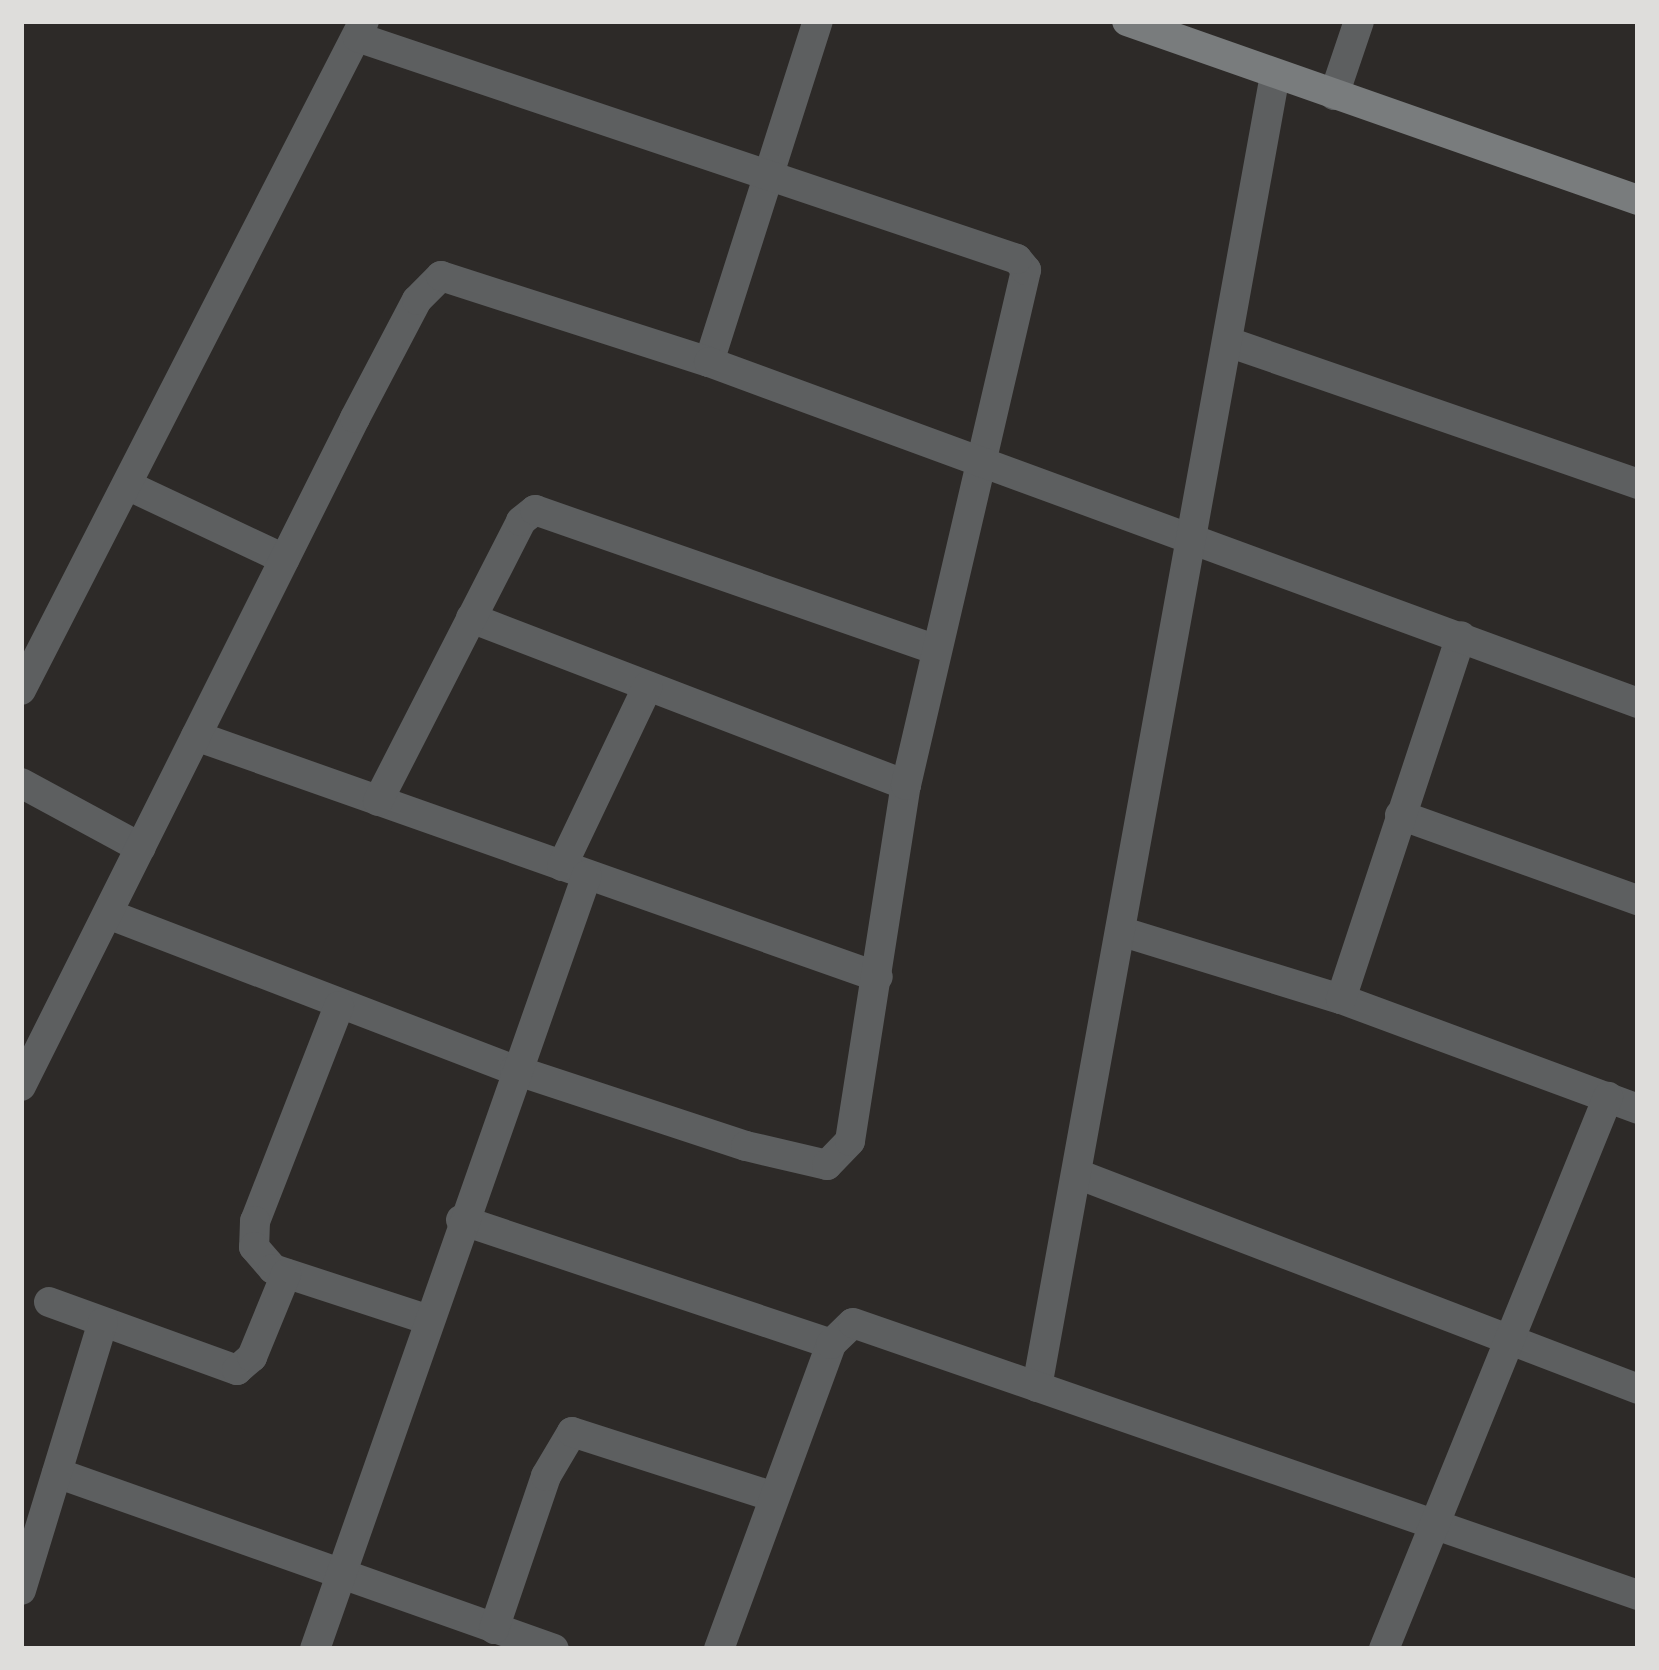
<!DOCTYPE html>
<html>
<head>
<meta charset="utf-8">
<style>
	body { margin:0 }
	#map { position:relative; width:1659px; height:1670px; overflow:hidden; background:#2d2a28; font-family:"DejaVu Sans",sans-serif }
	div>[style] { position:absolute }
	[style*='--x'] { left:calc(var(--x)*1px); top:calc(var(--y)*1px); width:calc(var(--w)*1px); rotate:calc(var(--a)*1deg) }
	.street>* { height:30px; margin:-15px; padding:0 15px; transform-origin:15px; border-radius:15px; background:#5d5f60 }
	.secondary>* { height:30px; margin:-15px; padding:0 15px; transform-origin:15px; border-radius:15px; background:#797c7d }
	span { translate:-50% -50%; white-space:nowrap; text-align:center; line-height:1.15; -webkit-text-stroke:10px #141312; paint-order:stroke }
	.frame { position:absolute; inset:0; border:24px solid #dedddb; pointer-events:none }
</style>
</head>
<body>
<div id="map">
	<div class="street">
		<div style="--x:1334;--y:95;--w:78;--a:-71.3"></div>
		<div style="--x:1231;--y:343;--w:431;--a:19.1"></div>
		<div style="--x:709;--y:362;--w:358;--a:-72.3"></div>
		<div style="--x:127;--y:485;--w:174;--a:25.2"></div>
		<div style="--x:471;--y:618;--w:466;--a:21"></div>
		<div style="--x:21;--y:690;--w:752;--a:-62.86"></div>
		<div style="--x:196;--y:736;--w:723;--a:19.46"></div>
		<div style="--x:21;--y:783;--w:136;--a:28.4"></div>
		<div style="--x:378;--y:801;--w:314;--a:-62.9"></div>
		<div style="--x:521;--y:521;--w:18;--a:-38"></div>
		<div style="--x:535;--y:510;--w:423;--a:19.2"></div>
		<div style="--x:1400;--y:815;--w:253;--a:19.7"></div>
		<div style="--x:562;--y:866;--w:199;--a:-64.5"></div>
		<div style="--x:108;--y:914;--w:436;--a:21"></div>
		<div style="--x:515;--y:1070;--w:243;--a:18.2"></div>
		<div style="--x:746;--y:1146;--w:83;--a:13.2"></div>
		<div style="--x:827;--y:1165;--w:33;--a:-46"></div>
		<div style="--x:850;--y:1141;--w:360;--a:-81.1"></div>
		<div style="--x:906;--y:785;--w:529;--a:-76.88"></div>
		<div style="--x:1026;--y:270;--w:14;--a:-129"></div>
		<div style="--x:1017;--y:259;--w:696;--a:-161.41"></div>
		<div style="--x:1123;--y:932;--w:228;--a:17.1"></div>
		<div style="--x:1341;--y:999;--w:317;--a:20.3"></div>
		<div style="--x:1341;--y:999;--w:382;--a:-71.7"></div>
		<div style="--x:339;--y:1006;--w:231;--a:111.3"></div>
		<div style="--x:255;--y:1221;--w:26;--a:92"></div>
		<div style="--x:254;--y:1247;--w:29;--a:49"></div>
		<div style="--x:273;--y:1269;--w:161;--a:18.1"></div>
		<div style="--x:21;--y:1086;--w:747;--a:-63.43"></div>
		<div style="--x:355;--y:418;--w:133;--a:-62.3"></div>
		<div style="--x:417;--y:300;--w:34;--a:-45"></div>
		<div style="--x:441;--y:276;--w:281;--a:17.8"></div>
		<div style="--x:709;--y:362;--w:990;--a:20.16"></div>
		<div style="--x:1080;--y:1175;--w:598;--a:20.98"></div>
		<div style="--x:461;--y:1220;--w:390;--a:18.5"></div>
		<div style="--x:49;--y:1302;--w:200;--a:19.9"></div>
		<div style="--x:237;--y:1370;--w:20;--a:-41"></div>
		<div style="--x:252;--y:1357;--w:90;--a:-67.7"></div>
		<div style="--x:1037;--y:1387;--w:1333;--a:-79.72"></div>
		<div style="--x:57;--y:1473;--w:527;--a:19.5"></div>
		<div style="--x:21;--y:1590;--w:280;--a:-73"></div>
		<div style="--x:494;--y:1629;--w:162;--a:-71.2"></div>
		<div style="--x:546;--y:1476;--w:51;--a:-59.4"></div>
		<div style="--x:572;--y:1432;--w:212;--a:17.8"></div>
		<div style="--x:315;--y:1649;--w:820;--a:-70.64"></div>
		<div style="--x:719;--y:1649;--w:325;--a:-69.8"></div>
		<div style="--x:831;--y:1344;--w:30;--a:-44"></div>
		<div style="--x:853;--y:1323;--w:831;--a:19.11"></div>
		<div style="--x:1384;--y:1649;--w:596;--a:-67.91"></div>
	</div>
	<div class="secondary">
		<div style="--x:1127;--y:21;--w:541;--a:19.31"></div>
	</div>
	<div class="frame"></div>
</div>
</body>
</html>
